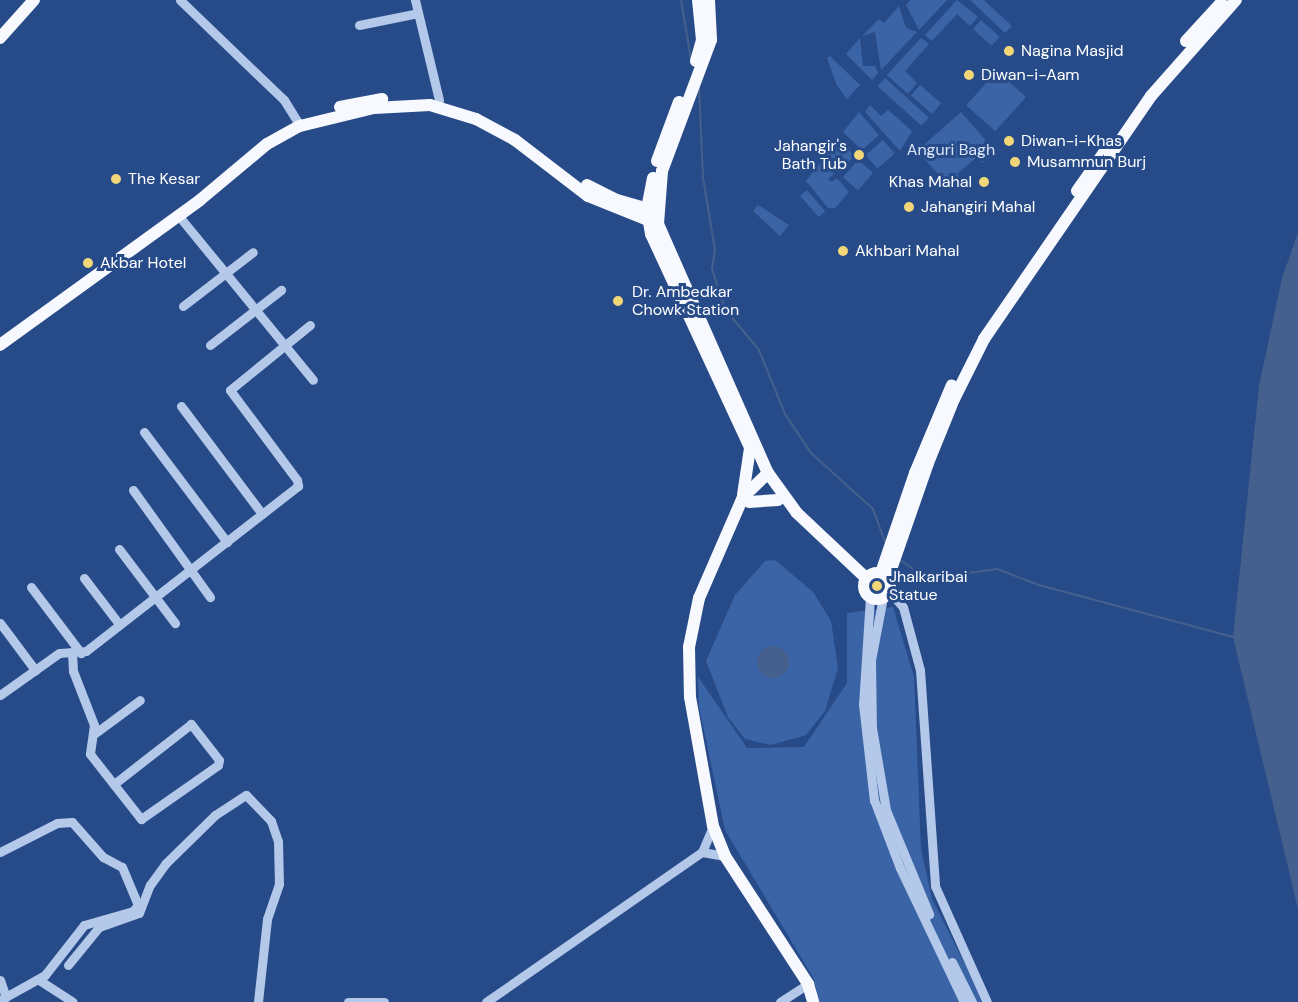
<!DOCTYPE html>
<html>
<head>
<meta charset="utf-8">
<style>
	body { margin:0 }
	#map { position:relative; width:1298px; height:1002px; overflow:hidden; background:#274b89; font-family:"DM Sans",sans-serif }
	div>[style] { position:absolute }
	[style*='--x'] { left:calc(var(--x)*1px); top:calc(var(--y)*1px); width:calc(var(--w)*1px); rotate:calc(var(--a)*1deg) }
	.green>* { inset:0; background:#3b64a6; transform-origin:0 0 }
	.water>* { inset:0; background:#46608d }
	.round { border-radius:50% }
	.stream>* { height:2px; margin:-1px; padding:0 1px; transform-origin:1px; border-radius:1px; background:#46608d }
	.minor>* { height:9px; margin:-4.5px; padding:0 4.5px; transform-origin:4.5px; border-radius:4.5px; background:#b4c8e9 }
	.major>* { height:12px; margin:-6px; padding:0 6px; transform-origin:6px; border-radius:6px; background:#f7f9fe }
	.major>.ring { margin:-6px; padding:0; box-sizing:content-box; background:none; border:12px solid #f7f9fe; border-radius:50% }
	.dots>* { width:16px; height:16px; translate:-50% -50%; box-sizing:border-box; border:3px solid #274b89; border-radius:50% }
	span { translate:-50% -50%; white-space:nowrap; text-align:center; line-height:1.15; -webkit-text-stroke:6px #274b89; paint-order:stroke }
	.poi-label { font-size:16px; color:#fff }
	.left { translate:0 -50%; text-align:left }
	.right { translate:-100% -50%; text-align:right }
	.park-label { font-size:16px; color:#d8e4f7 }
</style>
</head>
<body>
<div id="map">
	<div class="green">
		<div style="clip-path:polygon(911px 0,947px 0,919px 30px,906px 5px)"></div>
		<div style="clip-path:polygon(957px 0,978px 17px,970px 26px,957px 14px,932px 41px,925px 35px)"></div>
		<div style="clip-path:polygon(970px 0,984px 0,1012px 26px,1005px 33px)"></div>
		<div style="clip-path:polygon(899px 6px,906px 28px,917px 32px,881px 70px,875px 32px,862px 36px,879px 19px,884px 23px)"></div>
		<div style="left:981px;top:20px;width:25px;height:12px;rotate:42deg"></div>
		<div style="clip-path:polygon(860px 38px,863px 66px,875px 66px,878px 73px,872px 80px,846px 54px)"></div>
		<div style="clip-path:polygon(921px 38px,929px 44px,905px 71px,917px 83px,908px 94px,887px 75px)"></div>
		<div style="clip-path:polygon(830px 56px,860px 85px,847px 99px,836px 84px,827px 58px)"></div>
		<div style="left:997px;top:71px;width:39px;height:46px;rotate:42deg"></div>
		<div style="left:885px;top:78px;width:59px;height:11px;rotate:42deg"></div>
		<div style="left:920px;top:85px;width:28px;height:14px;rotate:41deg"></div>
		<div style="clip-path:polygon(870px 105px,881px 116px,888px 110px,912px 131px,900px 151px,865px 112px)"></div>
		<div style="clip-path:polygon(859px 112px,879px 135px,862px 150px,843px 132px)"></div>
		<div style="clip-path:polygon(961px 112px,995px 151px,982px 163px,977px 157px,957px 174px,961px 180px,951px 188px,917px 151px)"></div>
		<div style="clip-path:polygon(839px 136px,854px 157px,837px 171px,824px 157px)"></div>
		<div style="left:883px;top:140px;width:18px;height:23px;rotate:49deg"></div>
		<div style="left:858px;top:160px;width:20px;height:23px;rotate:41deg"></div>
		<div style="clip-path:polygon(822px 161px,834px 174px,828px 179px,831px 182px,837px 178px,849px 192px,835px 208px,828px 208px,806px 181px)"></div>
		<div style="left:807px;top:190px;width:28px;height:9px;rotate:49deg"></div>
		<div style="clip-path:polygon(758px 205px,789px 225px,780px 236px,753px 211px)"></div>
		<div style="clip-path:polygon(775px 560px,813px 592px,831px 621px,838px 668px,825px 711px,806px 735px,771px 745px,745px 739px,728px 717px,706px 661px,735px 595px,765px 561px)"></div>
		<div style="clip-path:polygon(893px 607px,914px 677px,921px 849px,932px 899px,984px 1002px,819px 1002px,814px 979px,725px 830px,699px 707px,698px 677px,747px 748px,804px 747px,847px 683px,847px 613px)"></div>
	</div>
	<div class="water">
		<div style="clip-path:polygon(1298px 233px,1298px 909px,1233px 637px,1259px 386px,1282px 278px)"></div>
		<div class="round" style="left:757px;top:646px;width:32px;height:32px"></div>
	</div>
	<div class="stream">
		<div style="--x:681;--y:0;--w:60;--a:80.4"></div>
		<div style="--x:699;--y:88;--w:89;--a:87.4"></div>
		<div style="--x:703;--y:177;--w:74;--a:80.7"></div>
		<div style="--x:715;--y:250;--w:19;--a:99"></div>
		<div style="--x:712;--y:269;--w:42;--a:72"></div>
		<div style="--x:725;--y:309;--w:53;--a:50.3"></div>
		<div style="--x:759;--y:350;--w:69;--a:67.9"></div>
		<div style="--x:785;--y:414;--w:47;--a:56.3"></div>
		<div style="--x:811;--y:453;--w:84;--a:42.1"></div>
		<div style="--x:873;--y:509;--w:38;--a:70"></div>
		<div style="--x:900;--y:560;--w:22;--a:34"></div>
		<div style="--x:918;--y:572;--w:20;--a:15"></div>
		<div style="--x:937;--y:577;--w:61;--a:-7.6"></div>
		<div style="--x:997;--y:569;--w:45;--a:20.9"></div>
		<div style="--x:1039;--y:585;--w:201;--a:15"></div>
	</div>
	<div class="minor">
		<div style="--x:180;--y:0;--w:144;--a:43.9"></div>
		<div style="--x:284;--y:100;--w:31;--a:58"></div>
		<div style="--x:415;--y:0;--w:103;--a:76.5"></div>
		<div style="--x:359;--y:25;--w:60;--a:-11.5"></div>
		<div style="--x:178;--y:215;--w:213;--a:50.7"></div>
		<div style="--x:183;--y:306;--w:88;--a:-37.6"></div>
		<div style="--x:210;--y:345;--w:90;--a:-37.8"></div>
		<div style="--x:181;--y:406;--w:135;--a:53.1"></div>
		<div style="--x:144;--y:432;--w:138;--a:53"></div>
		<div style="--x:133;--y:490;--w:132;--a:54.3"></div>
		<div style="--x:119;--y:549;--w:93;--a:52.9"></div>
		<div style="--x:84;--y:578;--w:58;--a:52.7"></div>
		<div style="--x:31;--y:587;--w:83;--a:52.9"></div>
		<div style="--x:889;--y:591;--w:21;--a:49"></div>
		<div style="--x:903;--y:607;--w:65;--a:74.9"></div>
		<div style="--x:920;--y:670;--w:217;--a:86"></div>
		<div style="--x:935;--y:886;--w:127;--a:65.9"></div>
		<div style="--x:870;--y:597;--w:107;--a:93.7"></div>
		<div style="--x:863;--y:704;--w:97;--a:83.5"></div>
		<div style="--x:874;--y:800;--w:73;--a:69.1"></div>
		<div style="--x:900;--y:868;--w:148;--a:64.5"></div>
		<div style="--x:883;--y:597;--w:64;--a:100.8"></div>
		<div style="--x:871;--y:660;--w:68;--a:89.2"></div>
		<div style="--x:872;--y:728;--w:83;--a:80.3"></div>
		<div style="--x:886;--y:810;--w:113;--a:67.5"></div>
		<div style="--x:0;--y:623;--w:59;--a:53.3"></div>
		<div style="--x:72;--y:652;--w:19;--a:87"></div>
		<div style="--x:73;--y:671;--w:58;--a:68.7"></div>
		<div style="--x:94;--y:725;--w:29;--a:98"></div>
		<div style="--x:90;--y:754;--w:83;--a:51.9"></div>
		<div style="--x:141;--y:819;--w:94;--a:-35"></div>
		<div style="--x:218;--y:765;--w:5;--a:-79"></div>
		<div style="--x:219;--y:760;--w:46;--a:-127.9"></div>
		<div style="--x:191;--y:724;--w:98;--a:142.1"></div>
		<div style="--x:0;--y:695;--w:72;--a:-35.4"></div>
		<div style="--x:59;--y:653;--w:27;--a:-4"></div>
		<div style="--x:86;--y:651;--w:269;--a:-37.9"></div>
		<div style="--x:298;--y:486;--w:6;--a:-99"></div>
		<div style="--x:297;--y:480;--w:112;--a:-126.7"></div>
		<div style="--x:230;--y:390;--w:103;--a:-39.1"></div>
		<div style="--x:94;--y:734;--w:57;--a:-36.5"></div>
		<div style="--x:0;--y:852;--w:64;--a:-27"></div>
		<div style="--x:57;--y:823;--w:15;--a:-4"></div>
		<div style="--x:72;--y:822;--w:47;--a:48.5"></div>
		<div style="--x:103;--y:857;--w:21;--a:28"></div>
		<div style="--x:122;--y:867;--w:41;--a:67.2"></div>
		<div style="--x:138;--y:905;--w:8;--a:130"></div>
		<div style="--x:133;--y:911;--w:51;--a:164.1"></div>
		<div style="--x:84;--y:925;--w:63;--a:128"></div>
		<div style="--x:45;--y:975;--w:51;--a:150.9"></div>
		<div style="--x:702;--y:852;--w:23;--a:10"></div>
		<div style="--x:952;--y:962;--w:45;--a:63.4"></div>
		<div style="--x:68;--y:965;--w:49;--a:-50.8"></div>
		<div style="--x:99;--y:927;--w:42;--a:-19.3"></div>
		<div style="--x:139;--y:913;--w:30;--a:-69"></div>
		<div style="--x:150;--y:885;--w:26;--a:-54"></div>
		<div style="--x:165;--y:864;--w:70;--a:-44.4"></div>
		<div style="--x:215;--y:815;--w:37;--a:-33"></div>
		<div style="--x:246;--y:795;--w:36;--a:46"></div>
		<div style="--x:271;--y:821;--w:21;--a:71"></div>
		<div style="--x:278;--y:841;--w:43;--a:88.7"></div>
		<div style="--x:279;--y:884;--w:37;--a:109"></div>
		<div style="--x:267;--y:919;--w:83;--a:96.2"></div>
		<div style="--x:0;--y:980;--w:18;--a:71"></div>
		<div style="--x:39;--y:980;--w:40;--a:32.9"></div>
		<div style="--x:348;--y:1002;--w:36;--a:0"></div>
		<div style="--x:486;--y:1002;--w:263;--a:-34.8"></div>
		<div style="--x:702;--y:852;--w:28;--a:-67"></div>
		<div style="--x:780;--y:1002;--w:33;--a:-33"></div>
	</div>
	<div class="major">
		<div style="--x:699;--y:1;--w:10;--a:-6"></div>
		<div style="--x:709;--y:0;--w:40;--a:87.1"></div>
		<div style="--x:711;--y:40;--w:140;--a:110.5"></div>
		<div style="--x:662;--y:171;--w:53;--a:94.3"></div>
		<div style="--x:658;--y:224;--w:272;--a:66.2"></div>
		<div style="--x:768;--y:473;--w:49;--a:54.1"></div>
		<div style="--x:797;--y:513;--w:95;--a:43.3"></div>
		<div style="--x:0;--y:38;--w:51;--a:-48.2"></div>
		<div style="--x:1186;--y:41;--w:52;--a:-47.4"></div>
		<div style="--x:696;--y:61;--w:22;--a:-74"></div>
		<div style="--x:702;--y:40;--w:40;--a:-95.7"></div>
		<div style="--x:340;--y:107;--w:43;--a:-10.8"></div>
		<div style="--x:657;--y:161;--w:63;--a:-69.6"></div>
		<div style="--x:653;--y:178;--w:32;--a:101"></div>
		<div style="--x:647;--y:209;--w:25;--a:81"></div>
		<div style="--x:651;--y:234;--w:235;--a:65.1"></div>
		<div style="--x:587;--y:185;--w:34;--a:27"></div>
		<div style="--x:617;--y:200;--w:40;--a:16"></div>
		<div style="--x:1077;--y:191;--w:57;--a:-54.9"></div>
		<div style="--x:0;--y:345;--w:247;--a:-35.9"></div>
		<div style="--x:200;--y:200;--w:87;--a:-39.9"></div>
		<div style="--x:267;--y:144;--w:38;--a:-29"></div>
		<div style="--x:300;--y:126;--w:76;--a:-13.7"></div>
		<div style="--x:374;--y:108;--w:56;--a:-3.1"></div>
		<div style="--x:430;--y:105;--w:48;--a:16.9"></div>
		<div style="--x:476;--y:119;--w:44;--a:28.3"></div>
		<div style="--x:515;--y:140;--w:92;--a:37.5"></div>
		<div style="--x:588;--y:196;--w:75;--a:21.8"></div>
		<div style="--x:768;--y:473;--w:35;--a:136"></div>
		<div style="--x:743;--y:497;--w:110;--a:113.5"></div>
		<div style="--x:699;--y:598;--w:50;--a:101.5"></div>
		<div style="--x:689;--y:647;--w:50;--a:88.9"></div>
		<div style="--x:690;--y:697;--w:131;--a:79.9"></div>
		<div style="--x:713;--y:826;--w:32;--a:68"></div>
		<div style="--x:725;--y:856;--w:153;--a:57"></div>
		<div style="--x:808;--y:984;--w:19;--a:74"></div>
		<div style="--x:743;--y:495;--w:48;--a:-81.5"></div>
		<div style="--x:749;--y:502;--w:29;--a:-4"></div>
		<div class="ring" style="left:864px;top:573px;width:14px;height:14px"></div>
		<div style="--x:881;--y:573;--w:106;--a:-71.2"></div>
		<div style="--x:915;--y:473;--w:95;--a:-67.2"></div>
		<div style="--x:888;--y:578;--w:122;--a:-70.8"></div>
		<div style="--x:928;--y:463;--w:69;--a:-67.9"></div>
		<div style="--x:954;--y:399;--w:67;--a:-63.4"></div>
		<div style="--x:984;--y:339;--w:295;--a:-55.5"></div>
		<div style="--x:1151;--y:96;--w:128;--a:-48.5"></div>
	</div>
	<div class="dots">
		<div style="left:1009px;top:51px;background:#f2d779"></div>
		<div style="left:969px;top:75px;background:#f2d779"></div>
		<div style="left:1009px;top:141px;background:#f2d779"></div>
		<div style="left:859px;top:155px;background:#f2d779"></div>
		<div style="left:1015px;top:162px;background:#f2d779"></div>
		<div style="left:116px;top:179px;background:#f2d779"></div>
		<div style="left:984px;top:182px;background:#f2d779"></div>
		<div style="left:909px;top:207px;background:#f2d779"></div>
		<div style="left:843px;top:251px;background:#f2d779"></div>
		<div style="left:88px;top:263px;background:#f2d779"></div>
		<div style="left:618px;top:301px;background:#f2d779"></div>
		<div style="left:877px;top:586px;background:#f2d779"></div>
	</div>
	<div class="poi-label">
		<span class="left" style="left:1021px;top:51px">Nagina Masjid</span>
		<span class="left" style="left:981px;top:75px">Diwan-i-Aam</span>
		<span class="left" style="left:1021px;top:141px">Diwan-i-Khas</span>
		<span class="right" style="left:847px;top:155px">Jahangir's<br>Bath Tub</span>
		<span class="left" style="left:1027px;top:162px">Musammun Burj</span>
		<span class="left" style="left:128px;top:179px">The Kesar</span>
		<span class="right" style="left:972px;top:182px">Khas Mahal</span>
		<span class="left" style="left:921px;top:207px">Jahangiri Mahal</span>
		<span class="left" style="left:855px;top:251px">Akhbari Mahal</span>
		<span class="left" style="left:100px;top:263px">Akbar Hotel</span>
		<span class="left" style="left:632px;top:301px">Dr. Ambedkar<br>Chowk Station</span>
		<span class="left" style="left:889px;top:586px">Jhalkaribai<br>Statue</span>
	</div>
	<div class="park-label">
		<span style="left:951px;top:150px">Anguri Bagh</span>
	</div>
</div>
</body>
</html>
